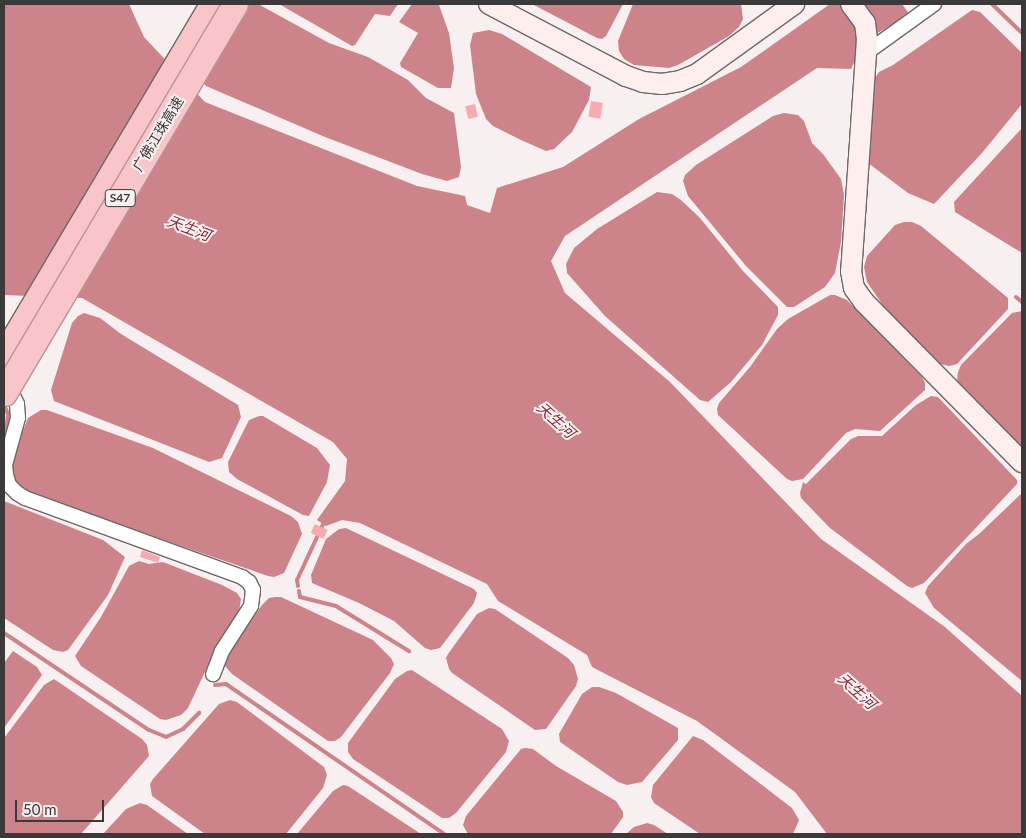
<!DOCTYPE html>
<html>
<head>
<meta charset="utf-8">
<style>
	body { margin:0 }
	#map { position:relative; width:1026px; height:838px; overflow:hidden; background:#f8f0f0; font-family:Lato,"Noto Sans SC",sans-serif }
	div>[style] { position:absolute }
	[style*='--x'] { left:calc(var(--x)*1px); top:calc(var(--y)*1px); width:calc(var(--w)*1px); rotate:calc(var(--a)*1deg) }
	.water>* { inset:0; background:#cd838a }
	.stream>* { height:4px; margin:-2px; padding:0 2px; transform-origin:2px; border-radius:2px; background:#cd838a }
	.building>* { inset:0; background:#f8aab1; transform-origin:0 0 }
	.roads { filter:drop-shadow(1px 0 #6e6767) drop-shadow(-1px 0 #6e6767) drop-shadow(0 1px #6e6767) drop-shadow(0 -1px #6e6767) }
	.street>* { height:14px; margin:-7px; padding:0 7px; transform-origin:7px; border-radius:7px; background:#fff }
	.secondary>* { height:20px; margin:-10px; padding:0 10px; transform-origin:10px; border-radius:10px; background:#feeeee }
	.highway>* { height:25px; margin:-12.5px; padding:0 12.5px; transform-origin:12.5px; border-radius:12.5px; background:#fac5c8 }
	.bridges { filter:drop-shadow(1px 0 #b79496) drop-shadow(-1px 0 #b79496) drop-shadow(0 1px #b79496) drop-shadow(0 -1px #b79496) }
	.highway-bridge>* { height:25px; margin:-12.5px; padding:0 12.5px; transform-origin:12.5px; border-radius:12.5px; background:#fac5c8 }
	span { translate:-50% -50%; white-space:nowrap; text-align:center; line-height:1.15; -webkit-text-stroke:4px #f8f0f0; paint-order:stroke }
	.shield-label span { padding:1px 4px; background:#f8f0f0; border:1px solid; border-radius:4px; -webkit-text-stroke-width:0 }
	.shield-label { font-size:12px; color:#3b3939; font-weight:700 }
	.street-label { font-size:14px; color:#3b3939 }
	.water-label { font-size:15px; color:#842b3a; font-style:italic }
	.frame { position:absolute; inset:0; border:5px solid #3b3939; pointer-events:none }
	.scale { position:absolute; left:15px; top:800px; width:89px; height:22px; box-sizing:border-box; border:2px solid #3b3939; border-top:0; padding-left:6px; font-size:15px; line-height:18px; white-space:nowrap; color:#3b3939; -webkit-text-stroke:4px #f8f0f0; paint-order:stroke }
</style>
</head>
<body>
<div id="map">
	<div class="water">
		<div style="clip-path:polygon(4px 4px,129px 4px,144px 37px,205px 102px,417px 186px,465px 196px,467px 205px,490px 213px,497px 188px,563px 167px,639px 119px,741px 67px,830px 4px,902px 4px,910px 15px,865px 40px,851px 69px,817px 68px,565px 236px,551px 261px,565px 293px,670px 382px,821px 539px,945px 627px,1022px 696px,1022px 834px,827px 834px,795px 792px,697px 721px,592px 667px,587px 655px,498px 601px,487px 584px,360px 523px,342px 520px,326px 526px,317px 520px,345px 481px,347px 459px,333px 442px,82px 298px,4px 295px)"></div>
		<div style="clip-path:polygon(250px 4px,258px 4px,329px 43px,368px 57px,408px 80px,426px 98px,454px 113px,461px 167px,459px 177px,447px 181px,422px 174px,325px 137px,206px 86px,203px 82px)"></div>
		<div style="clip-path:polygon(279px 4px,398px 4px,390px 16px,375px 14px,355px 45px,352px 46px)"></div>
		<div style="clip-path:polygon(412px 4px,439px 5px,449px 33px,454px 68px,451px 88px,438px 88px,401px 67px,400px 63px,418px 33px,399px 22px)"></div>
		<div style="clip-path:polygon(532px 4px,623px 4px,606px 36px,602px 39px,597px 38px)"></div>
		<div style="clip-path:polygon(633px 4px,741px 4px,743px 19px,739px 27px,729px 36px,678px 65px,669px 68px,634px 65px,624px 59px,619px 51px,618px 41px)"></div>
		<div style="clip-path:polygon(972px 10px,980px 12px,1022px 53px,1022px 104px,982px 153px,934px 204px,908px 193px,868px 163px,875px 78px,879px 72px,893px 65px)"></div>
		<div style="clip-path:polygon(489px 30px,502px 34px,591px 87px,589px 100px,572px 132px,554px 149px,546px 151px,521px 140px,493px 126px,486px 119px,476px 94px,470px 45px,473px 33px)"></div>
		<div style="clip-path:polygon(784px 113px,798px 115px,804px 121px,812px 143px,823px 154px,841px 179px,844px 195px,841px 242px,835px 273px,825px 287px,794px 307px,787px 307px,746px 266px,688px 196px,683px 181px,685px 175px,696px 165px,773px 116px)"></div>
		<div style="clip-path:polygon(1022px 128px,1022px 253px,955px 212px,954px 202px)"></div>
		<div style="clip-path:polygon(657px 192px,672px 194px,681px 200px,700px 218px,743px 271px,778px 307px,778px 315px,762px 345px,731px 382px,708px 402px,700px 400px,605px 316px,567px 273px,566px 264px,574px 248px,597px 229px)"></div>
		<div style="clip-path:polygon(904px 222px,912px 222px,921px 226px,1008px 298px,1008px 309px,957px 364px,949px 366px,940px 364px,884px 307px,867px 282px,864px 267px,867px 256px,895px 225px)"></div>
		<div style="clip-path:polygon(830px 295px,835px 295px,847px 300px,921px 376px,925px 382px,925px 390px,880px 431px,855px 429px,846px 433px,803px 479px,792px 481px,787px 479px,718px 415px,717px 409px,719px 403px,750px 367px,777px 329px,788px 319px)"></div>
		<div style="clip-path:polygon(1022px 311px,1022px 451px,961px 387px,957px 380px,958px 372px,961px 365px,1012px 313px)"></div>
		<div style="clip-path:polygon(84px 313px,100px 318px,121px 334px,238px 405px,241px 417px,222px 458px,209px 462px,54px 401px,51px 390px,72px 323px,78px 316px)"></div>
		<div style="clip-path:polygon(931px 396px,938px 397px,1017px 480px,1017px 484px,924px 583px,912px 588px,907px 586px,830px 528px,801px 498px,800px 493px,803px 482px,806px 484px,851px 439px,858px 436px,882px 436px,916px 405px)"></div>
		<div style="clip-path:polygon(41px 410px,47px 410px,153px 448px,291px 516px,298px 522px,302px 534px,284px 573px,274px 577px,268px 576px,27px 493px,12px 478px,11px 460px,28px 418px)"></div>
		<div style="clip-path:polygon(259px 416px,263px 416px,317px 448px,330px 465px,327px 482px,309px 516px,303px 515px,237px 479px,229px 472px,228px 462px,249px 420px)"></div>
		<div style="clip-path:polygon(1022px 493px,1022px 681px,934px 608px,925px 593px,928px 586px,966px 544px,979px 534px)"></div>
		<div style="clip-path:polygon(4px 501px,103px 540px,125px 557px,108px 595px,68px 650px,63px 652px,53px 650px,4px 618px)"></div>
		<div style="clip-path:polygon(346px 528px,474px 589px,477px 593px,474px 603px,440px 648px,431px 650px,425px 648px,394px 621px,359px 603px,312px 583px,311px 575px,326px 539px,339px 529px)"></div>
		<div style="clip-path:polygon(139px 561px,149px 564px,163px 562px,222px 585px,237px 593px,241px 599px,239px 612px,219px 642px,188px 708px,181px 715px,166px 720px,160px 719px,81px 666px,75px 656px,101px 617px,129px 566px)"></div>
		<div style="clip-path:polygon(275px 597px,281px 597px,373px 640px,391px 658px,394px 664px,390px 673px,341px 737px,335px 741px,328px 741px,232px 674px,225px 666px,226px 656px,262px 605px,269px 598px)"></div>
		<div style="clip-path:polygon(489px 608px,495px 609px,568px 658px,574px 665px,578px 679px,576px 686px,546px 729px,535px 730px,452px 673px,449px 669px,446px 658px,448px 654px,477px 614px)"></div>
		<div style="clip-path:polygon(13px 651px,37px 667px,42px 675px,4px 728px,4px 663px)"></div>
		<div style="clip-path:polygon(412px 670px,502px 729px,509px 741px,506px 752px,456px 813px,449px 818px,442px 818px,353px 759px,348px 752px,348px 743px,395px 679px,407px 671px)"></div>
		<div style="clip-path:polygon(54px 679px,142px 739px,147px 745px,149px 756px,81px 834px,4px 834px,4px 738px,44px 685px)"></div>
		<div style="clip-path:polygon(592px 687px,599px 687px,616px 693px,678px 728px,678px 740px,642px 782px,627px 785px,618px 782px,560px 742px,559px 734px,582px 694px)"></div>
		<div style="clip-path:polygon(230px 700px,237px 702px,324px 767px,327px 775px,323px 788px,286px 834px,205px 834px,152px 796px,150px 784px,153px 779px,219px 704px)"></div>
		<div style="clip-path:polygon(693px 736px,703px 740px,792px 808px,799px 820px,793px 834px,700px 834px,654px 803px,651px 797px,653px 785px)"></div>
		<div style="clip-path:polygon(525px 748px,533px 749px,556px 766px,616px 801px,623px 812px,623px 817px,611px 834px,468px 834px,463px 825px,466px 816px,521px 749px)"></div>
		<div style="clip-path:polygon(343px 785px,348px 786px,421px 834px,297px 834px,333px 791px)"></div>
		<div style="clip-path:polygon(140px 803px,147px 805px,188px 834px,103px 834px,126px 809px)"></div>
		<div style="clip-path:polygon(647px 823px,654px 825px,668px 834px,626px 834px,634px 827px)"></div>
	</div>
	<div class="stream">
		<div style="--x:992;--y:4;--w:42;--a:44"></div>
		<div style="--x:1016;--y:297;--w:8;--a:40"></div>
		<div style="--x:4;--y:405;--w:10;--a:66"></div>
		<div style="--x:8;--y:414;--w:23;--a:95"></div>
		<div style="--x:298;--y:586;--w:6;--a:-99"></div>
		<div style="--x:297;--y:580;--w:64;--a:-65"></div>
		<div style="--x:299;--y:591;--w:6;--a:81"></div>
		<div style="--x:300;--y:597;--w:37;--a:14"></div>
		<div style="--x:336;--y:606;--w:86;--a:31.7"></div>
		<div style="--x:4;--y:633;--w:174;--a:33.8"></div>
		<div style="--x:149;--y:730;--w:18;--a:22"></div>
		<div style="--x:166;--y:737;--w:19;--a:-25"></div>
		<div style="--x:183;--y:729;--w:23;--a:-45"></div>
		<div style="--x:215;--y:685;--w:11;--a:-5"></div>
		<div style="--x:226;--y:684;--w:265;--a:34.5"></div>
	</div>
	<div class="building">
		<div style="left:591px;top:101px;width:12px;height:16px;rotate:9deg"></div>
		<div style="left:475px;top:104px;width:13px;height:10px;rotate:77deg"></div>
		<div style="left:315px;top:524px;width:14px;height:10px;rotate:25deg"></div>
		<div style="clip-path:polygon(142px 550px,160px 557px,158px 563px,140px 557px)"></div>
	</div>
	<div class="roads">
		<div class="street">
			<div style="--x:866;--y:53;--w:84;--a:-35.8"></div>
			<div style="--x:7;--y:384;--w:22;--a:63"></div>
			<div style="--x:17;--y:404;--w:14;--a:86"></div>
			<div style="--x:18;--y:418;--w:49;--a:105.5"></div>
			<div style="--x:5;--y:465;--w:10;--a:84"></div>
			<div style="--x:6;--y:475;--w:10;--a:73"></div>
			<div style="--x:9;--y:485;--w:11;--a:45"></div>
			<div style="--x:17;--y:493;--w:9;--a:32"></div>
			<div style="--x:25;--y:498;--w:231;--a:20"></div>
			<div style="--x:242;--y:577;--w:9;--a:36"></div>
			<div style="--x:249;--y:582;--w:9;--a:63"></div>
			<div style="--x:253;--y:590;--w:16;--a:97"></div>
			<div style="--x:251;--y:606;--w:54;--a:122.8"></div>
			<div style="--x:222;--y:651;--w:25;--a:111"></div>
		</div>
		<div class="secondary">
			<div style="--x:489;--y:4;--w:155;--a:27.7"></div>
			<div style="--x:626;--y:76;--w:18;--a:19"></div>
			<div style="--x:643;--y:82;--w:19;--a:6"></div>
			<div style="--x:662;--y:84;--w:18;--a:-9"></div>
			<div style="--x:680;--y:81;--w:18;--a:-22"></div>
			<div style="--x:697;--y:74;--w:120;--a:-35.8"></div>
			<div style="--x:851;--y:4;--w:24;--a:54"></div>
			<div style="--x:865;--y:23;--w:16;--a:83"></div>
			<div style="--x:867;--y:39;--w:233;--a:93.9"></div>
			<div style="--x:851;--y:271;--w:17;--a:80"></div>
			<div style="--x:854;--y:288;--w:17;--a:54"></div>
			<div style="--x:864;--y:302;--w:225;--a:45.4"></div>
		</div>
		<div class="highway">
			<div style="--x:4;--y:355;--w:408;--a:-59.3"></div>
		</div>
	</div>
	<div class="bridges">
		<div class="highway-bridge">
			<div style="--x:4;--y:393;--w:452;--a:-59.3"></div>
		</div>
	</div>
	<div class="shield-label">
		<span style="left:120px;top:198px">S47</span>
	</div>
	<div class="street-label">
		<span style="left:158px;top:134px;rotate:-59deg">广佛江珠高速</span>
	</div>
	<div class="water-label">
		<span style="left:189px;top:228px;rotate:21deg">天生河</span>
		<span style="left:556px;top:420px;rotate:42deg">天生河</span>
		<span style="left:857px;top:691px;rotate:42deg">天生河</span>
	</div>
	<div class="frame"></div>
	<div class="scale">50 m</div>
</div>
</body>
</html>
